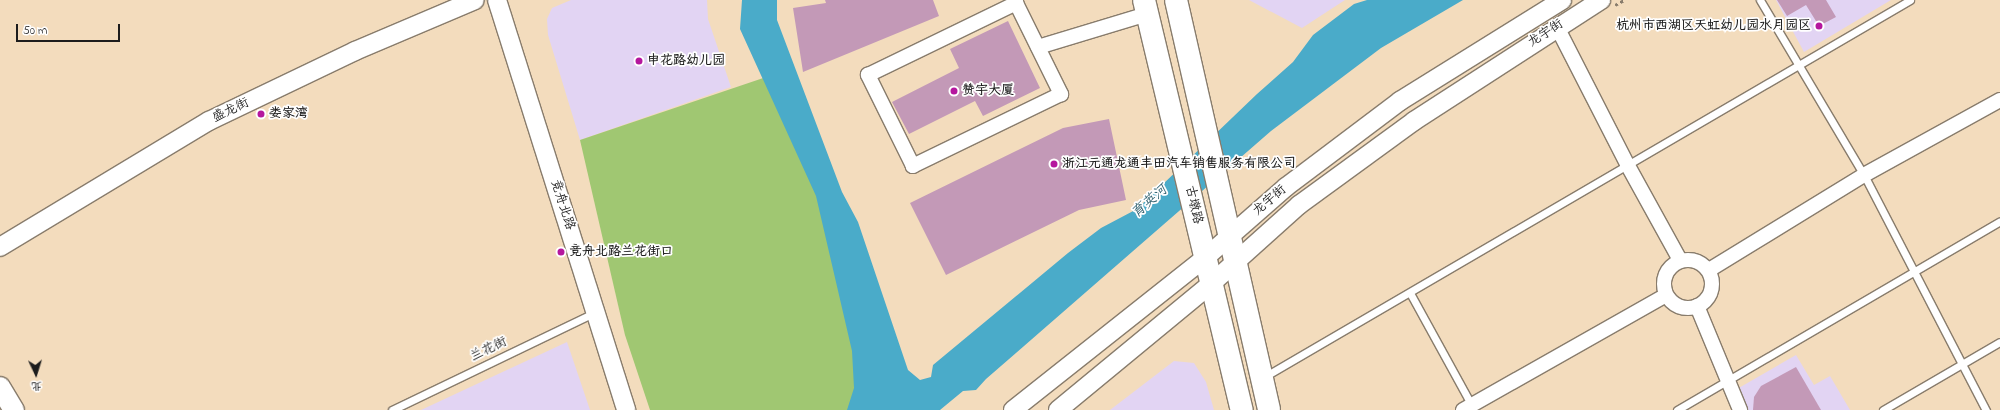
<!DOCTYPE html>
<html>
<head>
<meta charset="utf-8">
<style>
	body { margin:0 }
	#map { position:relative; width:2000px; height:410px; overflow:hidden; background:#f3dcbd; font-family:"Indie Flower","LXGW WenKai TC",sans-serif }
	div>[style] { position:absolute }
	[style*='--x'] { left:calc(var(--x)*1px); top:calc(var(--y)*1px); width:calc(var(--w)*1px); rotate:calc(var(--a)*1deg) }
	.built>* { inset:0; background:#e2d4f3 }
	.green>* { inset:0; background:#a0c772 }
	.water>* { inset:0; background:#4aabc9 }
	.building>* { inset:0; background:#c399b7 }
	.path>* { height:2.5px; margin-top:-1.25px; transform-origin:0; background:repeating-linear-gradient(90deg,#887c6c 0 3px,transparent 0 6px) }
	.roads { filter:drop-shadow(1px 0 #887c6c) drop-shadow(-1px 0 #887c6c) drop-shadow(0 1px #887c6c) drop-shadow(0 -1px #887c6c) }
	.service>* { height:7px; margin:-3.5px; padding:0 3.5px; transform-origin:3.5px; border-radius:3.5px; background:#fff }
	.minor>* { height:14px; margin:-7px; padding:0 7px; transform-origin:7px; border-radius:7px; background:#fff }
	.minor>.ring { margin:-7px; padding:0; box-sizing:content-box; background:none; border:14px solid #fff; border-radius:50% }
	.tertiary>* { height:18px; margin:-9px; padding:0 9px; transform-origin:9px; border-radius:9px; background:#fff }
	.secondary>* { height:20px; margin:-10px; padding:0 10px; transform-origin:10px; border-radius:10px; background:#fff }
	.primary>* { height:22px; margin:-11px; padding:0 11px; transform-origin:11px; border-radius:11px; background:#fff }
	.dots>* { width:11px; height:11px; translate:-50% -50%; box-sizing:border-box; border:2px solid #fff; border-radius:50% }
	span { translate:-50% -50%; white-space:nowrap; text-align:center; line-height:1.15; -webkit-text-stroke:3.5px #fff; paint-order:stroke }
	.poi-label { font-size:13px; color:#1c1c1c; font-weight:700 }
	.right { translate:-100% -50%; text-align:right }
	.left { translate:0 -50%; text-align:left }
	.street-label { font-size:13px; color:#1c1c1c }
	.water-label { font-size:14px; color:#336472; font-style:italic }
	.north { position:absolute; left:16px; top:354px; width:40px; height:40px; -webkit-text-stroke:3px #fff; paint-order:stroke; rotate:176deg; font-size:11px; font-weight:700; line-height:16px; text-align:center; color:#1c1c1c }
	.north::after { content:''; display:block; margin:auto; width:14px; height:18px; background:#1c1c1c; clip-path:polygon(50% 0,100% 100%,50% 72%,0 100%) }
	.scale { position:absolute; left:16px; top:24px; width:104px; height:18px; box-sizing:border-box; border:2px solid #1c1c1c; border-top:0; padding-left:5px; font-size:12px; line-height:14px; white-space:nowrap; color:#1c1c1c; -webkit-text-stroke:3px #fff; paint-order:stroke }
</style>
</head>
<body>
<div id="map">
	<div class="built">
		<div style="clip-path:polygon(571px 0,707px 0,708px 19px,731px 87px,580px 140px,548px 35px,547px 19px,552px 8px)"></div>
		<div style="clip-path:polygon(1249px 0,1345px 0,1302px 28px)"></div>
		<div style="clip-path:polygon(1776px 0,1891px 0,1804px 52px)"></div>
		<div style="clip-path:polygon(567px 342px,590px 410px,421px 410px)"></div>
		<div style="clip-path:polygon(1796px 355px,1814px 385px,1830px 376px,1850px 410px,1746px 410px,1737px 389px)"></div>
		<div style="clip-path:polygon(1174px 361px,1194px 363px,1206px 382px,1214px 410px,1110px 410px)"></div>
	</div>
	<div class="green">
		<div style="clip-path:polygon(781px 72px,889px 410px,650px 410px,625px 335px,580px 140px)"></div>
	</div>
	<div class="water">
		<div style="clip-path:polygon(742px 0,777px 0,777px 20px,842px 192px,858px 222px,908px 370px,920px 380px,931px 377px,933px 365px,1068px 253px,1101px 228px,1137px 209px,1257px 94px,1293px 62px,1313px 35px,1354px 4px,1367px 0,1463px 0,1381px 48px,1271px 131px,986px 379px,976px 390px,963px 391px,940px 410px,847px 410px,854px 388px,852px 351px,816px 196px,740px 29px)"></div>
	</div>
	<div class="building">
		<div style="clip-path:polygon(825px 0,933px 0,939px 16px,803px 72px,793px 8px,826px 3px)"></div>
		<div style="clip-path:polygon(1777px 0,1826px 0,1836px 17px,1819px 26px,1806px 5px,1787px 16px)"></div>
		<div style="clip-path:polygon(1008px 21px,1040px 88px,983px 116px,975px 101px,909px 134px,892px 102px,959px 68px,950px 49px)"></div>
		<div style="clip-path:polygon(1109px 119px,1126px 200px,1079px 210px,946px 275px,910px 203px,1063px 128px)"></div>
		<div style="clip-path:polygon(1796px 367px,1821px 410px,1753px 410px,1754px 397px,1761px 386px)"></div>
	</div>
	<div class="path">
		<div style="--x:1615;--y:5;--w:10;--a:-29"></div>
	</div>
	<div class="roads">
		<div class="service">
			<div style="--x:1760;--y:0;--w:204;--a:59.3"></div>
			<div style="--x:1864;--y:175;--w:265;--a:62.6"></div>
			<div style="--x:1410;--y:293;--w:129;--a:61.2"></div>
			<div style="--x:1264;--y:377;--w:748;--a:-30.27"></div>
			<div style="--x:392;--y:410;--w:224;--a:-25.7"></div>
			<div style="--x:1677;--y:410;--w:374;--a:-30.3"></div>
			<div style="--x:1883;--y:410;--w:135;--a:-30.2"></div>
		</div>
		<div class="minor">
			<div style="--x:1016;--y:3;--w:102;--a:63.7"></div>
			<div style="--x:1061;--y:94;--w:165;--a:154.1"></div>
			<div style="--x:913;--y:166;--w:102;--a:-116.3"></div>
			<div style="--x:868;--y:75;--w:165;--a:-25.9"></div>
			<div style="--x:1557;--y:27;--w:154;--a:62.9"></div>
			<div style="--x:1627;--y:164;--w:110;--a:61.1"></div>
			<div style="--x:1038;--y:47;--w:114;--a:-16.8"></div>
			<div class="ring" style="left:1664px;top:260px;width:34px;height:34px"></div>
			<div style="--x:1709;--y:270;--w:182;--a:-31.5"></div>
			<div style="--x:1864;--y:175;--w:155;--a:-28.9"></div>
			<div style="--x:1697;--y:306;--w:113;--a:67.5"></div>
			<div style="--x:1463;--y:410;--w:233;--a:-29.5"></div>
		</div>
		<div class="tertiary">
			<div style="--x:497;--y:0;--w:430;--a:72.5"></div>
			<div style="--x:0;--y:247;--w:244;--a:-31.1"></div>
			<div style="--x:209;--y:121;--w:162;--a:-25.6"></div>
			<div style="--x:355;--y:51;--w:130;--a:-23"></div>
			<div style="--x:1013;--y:410;--w:246;--a:-38.4"></div>
			<div style="--x:1206;--y:257;--w:106;--a:-41.2"></div>
			<div style="--x:1286;--y:187;--w:143;--a:-37"></div>
			<div style="--x:1400;--y:101;--w:191;--a:-31.9"></div>
			<div style="--x:1058;--y:410;--w:200;--a:-39.5"></div>
			<div style="--x:1212;--y:283;--w:117;--a:-41.9"></div>
			<div style="--x:1299;--y:205;--w:142;--a:-36.1"></div>
			<div style="--x:1414;--y:121;--w:223;--a:-32.9"></div>
		</div>
		<div class="secondary">
			<div style="--x:0;--y:387;--w:27;--a:59"></div>
		</div>
		<div class="primary">
			<div style="--x:1144;--y:0;--w:422;--a:76.6"></div>
			<div style="--x:1176;--y:0;--w:420;--a:77.2"></div>
		</div>
	</div>
	<div class="dots">
		<div style="left:1819px;top:26px;background:#b5179e"></div>
		<div style="left:639px;top:61px;background:#b5179e"></div>
		<div style="left:954px;top:91px;background:#b5179e"></div>
		<div style="left:261px;top:114px;background:#b5179e"></div>
		<div style="left:1054px;top:164px;background:#b5179e"></div>
		<div style="left:561px;top:252px;background:#b5179e"></div>
	</div>
	<div class="poi-label">
		<span class="right" style="left:1811px;top:26px">杭州市西湖区天虹幼儿园水月园区</span>
		<span class="left" style="left:647px;top:61px">申花路幼儿园</span>
		<span class="left" style="left:962px;top:91px">赞宇大厦</span>
		<span class="left" style="left:269px;top:114px">娄家湾</span>
		<span class="left" style="left:1062px;top:164px">浙江元通龙通丰田汽车销售服务有限公司</span>
		<span class="left" style="left:569px;top:252px">竞舟北路兰花街口</span>
	</div>
	<div class="street-label">
		<span style="left:1546px;top:34px;rotate:-33deg">龙宇街</span>
		<span style="left:231px;top:111px;rotate:-26deg">盛龙街</span>
		<span style="left:1270px;top:201px;rotate:-40deg">龙宇街</span>
		<span style="left:562px;top:205px;rotate:72deg">竞舟北路</span>
		<span style="left:1193px;top:205px;rotate:77deg">古墩路</span>
		<span style="left:489px;top:350px;rotate:-26deg">兰花街</span>
	</div>
	<div class="water-label">
		<span style="left:1150px;top:202px;rotate:-41deg">育英河</span>
	</div>
	<div class="north">北</div>
	<div class="scale">50 m</div>
</div>
</body>
</html>
